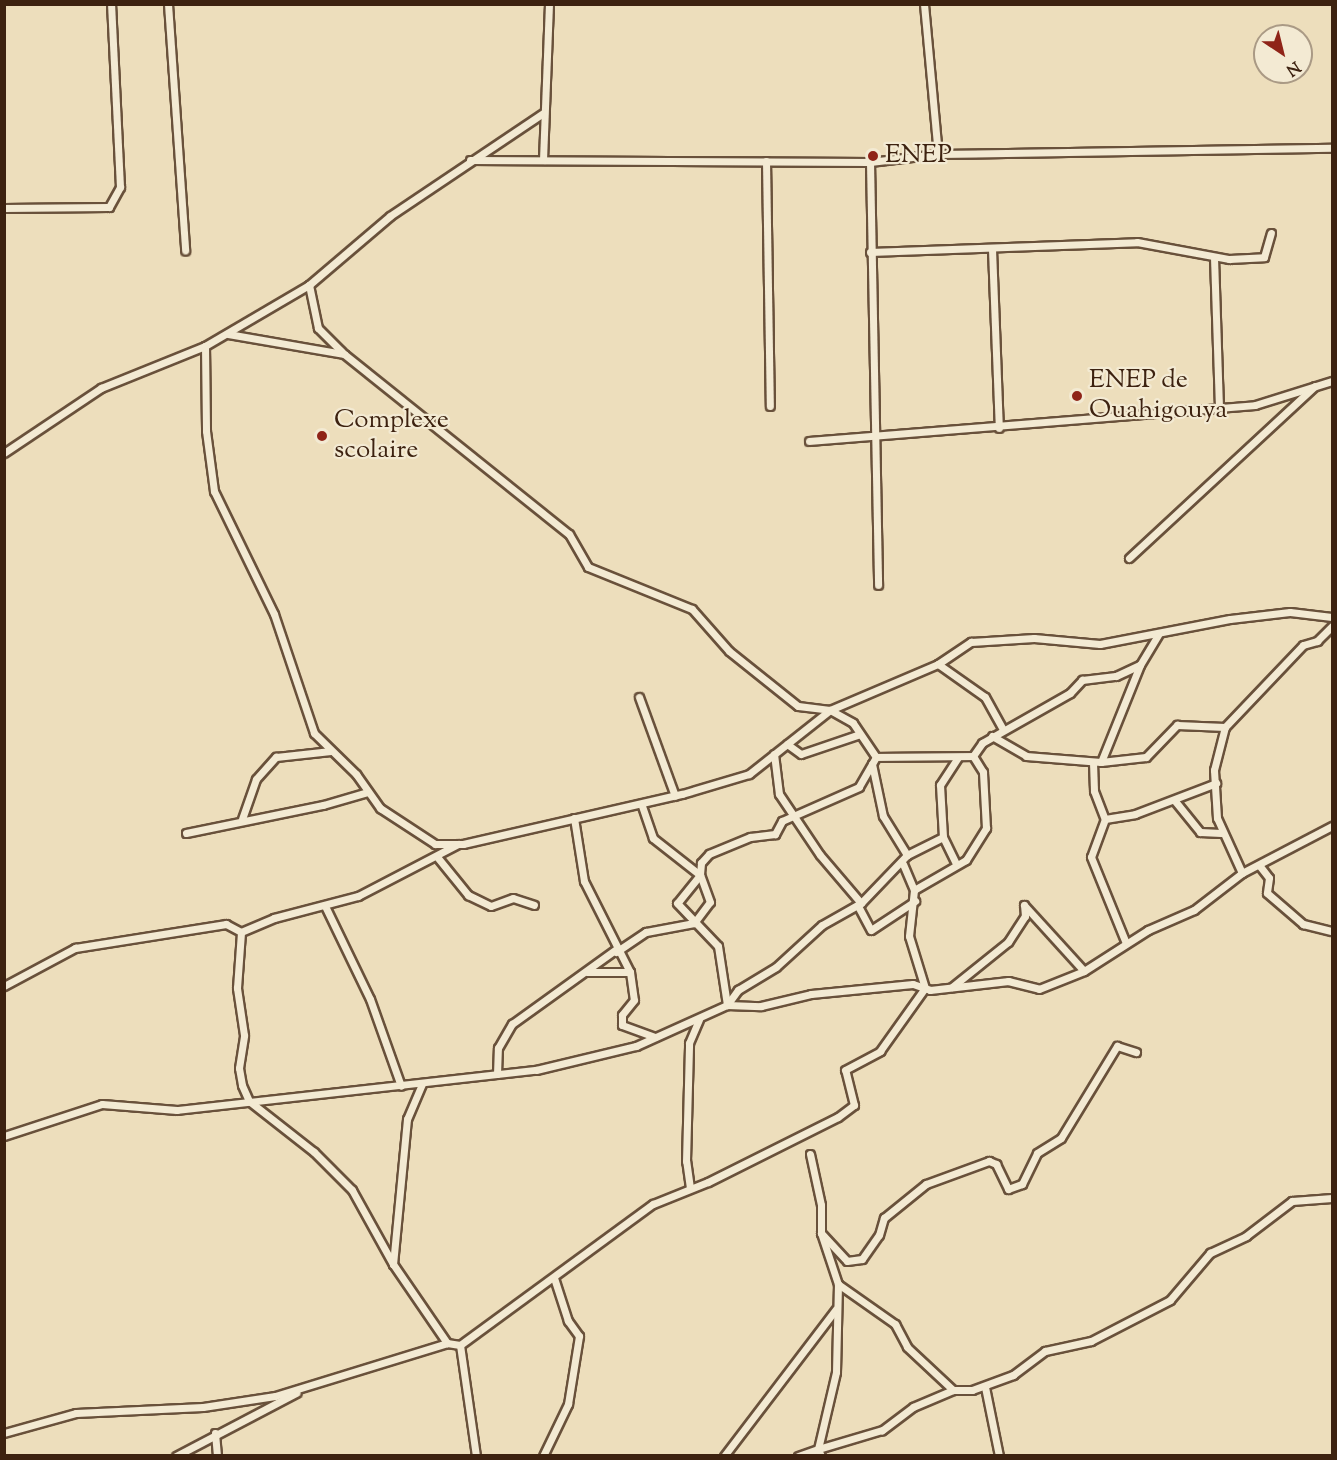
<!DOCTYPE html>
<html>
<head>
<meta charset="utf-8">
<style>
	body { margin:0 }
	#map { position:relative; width:1337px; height:1460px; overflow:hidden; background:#eddebc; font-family:"Sorts Mill Goudy",serif }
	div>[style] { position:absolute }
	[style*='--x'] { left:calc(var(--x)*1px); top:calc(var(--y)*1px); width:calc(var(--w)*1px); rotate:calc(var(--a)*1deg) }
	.roads { filter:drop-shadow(2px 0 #69513b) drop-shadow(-2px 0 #69513b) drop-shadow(0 2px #69513b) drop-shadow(0 -2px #69513b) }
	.minor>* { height:7px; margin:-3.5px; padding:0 3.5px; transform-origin:3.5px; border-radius:3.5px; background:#f3ead3 }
	.dots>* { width:16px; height:16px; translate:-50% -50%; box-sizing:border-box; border:3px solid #f3ead3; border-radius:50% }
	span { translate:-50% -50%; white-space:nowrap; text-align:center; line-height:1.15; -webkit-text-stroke:4.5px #f3ead3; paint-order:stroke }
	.poi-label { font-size:26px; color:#3d2210 }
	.left { translate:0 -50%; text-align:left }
	.frame { position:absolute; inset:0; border:6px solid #3d2210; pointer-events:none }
	.north { position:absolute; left:1253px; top:24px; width:60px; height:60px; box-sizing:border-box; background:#f3ead3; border:2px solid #aa9a85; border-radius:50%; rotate:145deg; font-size:16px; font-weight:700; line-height:24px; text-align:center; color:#3d2210 }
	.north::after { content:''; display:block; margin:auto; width:21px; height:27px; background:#8f2418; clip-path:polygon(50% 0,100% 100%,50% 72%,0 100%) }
</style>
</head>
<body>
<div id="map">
	<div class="roads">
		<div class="minor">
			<div style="--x:168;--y:4;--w:247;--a:86"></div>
			<div style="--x:924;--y:4;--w:151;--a:84.7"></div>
			<div style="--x:470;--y:160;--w:400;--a:0.3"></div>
			<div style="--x:870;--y:162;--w:68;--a:-6.7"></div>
			<div style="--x:938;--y:154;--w:394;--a:-0.9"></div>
			<div style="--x:543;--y:160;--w:156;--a:-87.8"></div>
			<div style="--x:766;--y:161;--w:245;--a:89.1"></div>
			<div style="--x:870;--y:162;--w:423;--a:88.9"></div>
			<div style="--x:4;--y:208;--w:105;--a:-0.5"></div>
			<div style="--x:109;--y:207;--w:23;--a:-61"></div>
			<div style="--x:120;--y:187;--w:183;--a:-92.8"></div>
			<div style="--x:992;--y:249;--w:179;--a:87.8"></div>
			<div style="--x:870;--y:252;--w:267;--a:-2.1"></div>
			<div style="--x:1137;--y:242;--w:94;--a:10.5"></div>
			<div style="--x:1229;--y:259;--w:35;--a:-3"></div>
			<div style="--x:1264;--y:257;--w:25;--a:-74"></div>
			<div style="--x:1214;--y:257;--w:152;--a:88.1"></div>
			<div style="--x:309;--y:285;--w:44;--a:78.2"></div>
			<div style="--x:318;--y:328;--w:34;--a:45"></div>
			<div style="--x:228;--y:334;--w:118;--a:9.8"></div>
			<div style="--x:344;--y:354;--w:288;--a:38.7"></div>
			<div style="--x:569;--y:534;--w:38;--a:60"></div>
			<div style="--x:588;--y:567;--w:112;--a:22"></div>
			<div style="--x:692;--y:609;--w:56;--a:48.6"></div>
			<div style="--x:729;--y:651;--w:88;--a:38.6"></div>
			<div style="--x:798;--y:706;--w:32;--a:7"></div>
			<div style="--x:830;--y:710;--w:26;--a:29"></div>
			<div style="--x:853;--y:723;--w:41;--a:55.9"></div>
			<div style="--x:876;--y:757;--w:97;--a:-0.6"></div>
			<div style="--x:205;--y:346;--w:85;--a:89.3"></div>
			<div style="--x:206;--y:431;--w:61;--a:82.4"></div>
			<div style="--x:214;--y:491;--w:137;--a:64"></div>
			<div style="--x:274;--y:614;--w:126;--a:71.4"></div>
			<div style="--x:314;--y:733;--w:59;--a:44.3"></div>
			<div style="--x:356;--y:774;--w:42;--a:54.8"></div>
			<div style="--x:380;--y:808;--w:66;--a:33.2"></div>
			<div style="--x:435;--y:844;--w:28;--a:0"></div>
			<div style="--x:463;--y:844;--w:225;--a:-12.9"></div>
			<div style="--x:682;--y:794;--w:70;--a:-16.6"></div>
			<div style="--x:749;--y:774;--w:103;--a:-38.3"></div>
			<div style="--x:830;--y:710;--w:117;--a:-23.1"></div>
			<div style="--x:938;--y:664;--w:40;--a:-34"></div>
			<div style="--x:971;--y:642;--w:63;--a:-3.6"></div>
			<div style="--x:1034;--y:638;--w:66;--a:5.2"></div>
			<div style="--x:1100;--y:644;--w:132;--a:-10.9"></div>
			<div style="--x:1230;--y:619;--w:60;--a:-6.7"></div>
			<div style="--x:1290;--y:612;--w:42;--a:6.8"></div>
			<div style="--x:809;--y:441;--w:447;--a:-4.6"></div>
			<div style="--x:1255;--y:405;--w:81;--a:-17.3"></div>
			<div style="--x:4;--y:453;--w:117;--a:-33.8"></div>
			<div style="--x:101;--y:388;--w:112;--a:-22"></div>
			<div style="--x:205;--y:346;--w:121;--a:-30.4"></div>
			<div style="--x:309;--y:285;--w:106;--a:-40.4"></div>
			<div style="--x:390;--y:216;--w:184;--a:-33.9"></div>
			<div style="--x:1129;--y:558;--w:253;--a:-42.8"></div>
			<div style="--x:938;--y:664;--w:57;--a:35.1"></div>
			<div style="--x:985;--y:697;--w:37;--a:61"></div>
			<div style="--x:639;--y:697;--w:105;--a:70"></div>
			<div style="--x:992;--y:736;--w:39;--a:30"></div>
			<div style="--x:1026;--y:756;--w:75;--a:4.6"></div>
			<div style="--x:1101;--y:762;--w:105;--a:-68.1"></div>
			<div style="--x:1140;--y:665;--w:35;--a:-59"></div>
			<div style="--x:787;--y:744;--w:17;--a:36"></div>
			<div style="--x:801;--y:754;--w:62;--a:-18.7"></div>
			<div style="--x:774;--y:754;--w:40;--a:82.9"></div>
			<div style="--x:779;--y:794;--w:73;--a:56.1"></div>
			<div style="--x:820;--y:855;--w:63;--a:49.5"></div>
			<div style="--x:973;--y:756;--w:16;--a:-55"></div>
			<div style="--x:982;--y:743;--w:101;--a:-29.6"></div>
			<div style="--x:1070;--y:693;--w:18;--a:-47"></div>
			<div style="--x:1082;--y:680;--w:34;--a:-7"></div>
			<div style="--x:1116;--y:676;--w:26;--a:-25"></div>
			<div style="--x:876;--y:757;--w:34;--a:120"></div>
			<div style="--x:859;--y:787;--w:84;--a:156.2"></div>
			<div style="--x:782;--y:821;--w:15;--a:118"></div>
			<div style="--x:775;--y:834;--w:25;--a:173"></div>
			<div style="--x:750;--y:837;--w:44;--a:157.5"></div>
			<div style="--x:709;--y:854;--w:12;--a:132"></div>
			<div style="--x:701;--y:863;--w:12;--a:95"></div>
			<div style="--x:700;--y:875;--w:36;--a:129"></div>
			<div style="--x:677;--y:903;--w:59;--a:46.4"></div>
			<div style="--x:718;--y:946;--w:60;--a:81.3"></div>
			<div style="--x:727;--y:1005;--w:19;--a:-54"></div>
			<div style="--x:738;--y:990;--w:44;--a:-31.2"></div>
			<div style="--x:776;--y:967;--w:62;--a:-42.4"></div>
			<div style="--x:822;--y:925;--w:45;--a:-29.4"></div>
			<div style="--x:861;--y:903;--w:66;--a:-46.2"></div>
			<div style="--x:907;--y:855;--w:40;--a:-26.6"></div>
			<div style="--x:943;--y:837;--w:52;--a:-93.3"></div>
			<div style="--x:940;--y:785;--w:33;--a:-57"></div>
			<div style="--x:1093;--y:762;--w:29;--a:88"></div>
			<div style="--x:1094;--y:791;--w:30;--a:69"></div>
			<div style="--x:1105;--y:819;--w:40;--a:110.2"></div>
			<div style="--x:1091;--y:857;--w:93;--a:67.9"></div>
			<div style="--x:1101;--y:762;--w:45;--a:-6.3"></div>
			<div style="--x:1146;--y:757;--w:45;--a:-45.9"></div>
			<div style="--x:1177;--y:725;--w:48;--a:2.4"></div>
			<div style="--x:872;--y:764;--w:53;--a:78.1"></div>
			<div style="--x:883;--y:816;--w:46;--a:58.4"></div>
			<div style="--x:1175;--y:801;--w:40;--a:51"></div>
			<div style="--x:1200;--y:832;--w:21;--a:3"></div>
			<div style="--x:574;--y:818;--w:64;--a:81"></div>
			<div style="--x:584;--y:881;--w:102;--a:63.2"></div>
			<div style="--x:630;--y:972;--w:28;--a:82"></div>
			<div style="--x:634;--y:1000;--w:19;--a:129"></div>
			<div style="--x:622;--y:1015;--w:10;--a:90"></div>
			<div style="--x:622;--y:1025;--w:35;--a:20"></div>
			<div style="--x:242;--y:819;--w:42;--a:-70.7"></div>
			<div style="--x:256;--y:779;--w:30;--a:-48"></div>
			<div style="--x:276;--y:757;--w:55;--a:-6.2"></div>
			<div style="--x:1105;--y:819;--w:30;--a:-9"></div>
			<div style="--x:1135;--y:814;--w:87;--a:-20.9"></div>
			<div style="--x:186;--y:833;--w:140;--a:-11.6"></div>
			<div style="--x:323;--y:805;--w:47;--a:-16.1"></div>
			<div style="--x:943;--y:837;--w:30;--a:64"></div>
			<div style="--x:438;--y:858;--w:48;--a:51"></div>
			<div style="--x:468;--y:895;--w:25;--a:26"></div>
			<div style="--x:491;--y:906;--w:23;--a:-20"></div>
			<div style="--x:513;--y:898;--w:22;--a:18"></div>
			<div style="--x:1259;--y:865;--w:16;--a:52"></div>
			<div style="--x:1269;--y:878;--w:15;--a:98"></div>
			<div style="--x:1267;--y:893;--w:48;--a:40.7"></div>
			<div style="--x:1303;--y:924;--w:30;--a:14"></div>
			<div style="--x:1242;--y:873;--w:60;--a:-114.4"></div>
			<div style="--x:1217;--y:818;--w:48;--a:-93.6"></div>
			<div style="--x:1214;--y:770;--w:44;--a:-75.7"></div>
			<div style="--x:1225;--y:727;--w:113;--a:-46.4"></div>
			<div style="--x:1303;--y:645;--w:15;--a:-16"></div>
			<div style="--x:1317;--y:641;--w:21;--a:-45"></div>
			<div style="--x:914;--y:890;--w:60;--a:-30"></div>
			<div style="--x:966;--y:860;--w:38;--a:-58"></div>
			<div style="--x:986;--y:828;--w:56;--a:-93.1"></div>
			<div style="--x:983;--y:772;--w:19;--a:-122"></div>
			<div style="--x:1024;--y:905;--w:89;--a:47.7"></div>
			<div style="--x:325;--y:906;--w:103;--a:64.2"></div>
			<div style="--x:370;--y:999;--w:92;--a:70.4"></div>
			<div style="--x:858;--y:906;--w:27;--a:62"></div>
			<div style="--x:871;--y:930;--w:53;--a:-33.4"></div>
			<div style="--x:616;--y:952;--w:36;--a:-34"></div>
			<div style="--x:646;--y:932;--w:49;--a:-10.6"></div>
			<div style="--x:694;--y:923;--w:26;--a:-53"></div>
			<div style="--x:710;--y:902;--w:29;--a:-110"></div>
			<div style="--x:700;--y:875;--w:60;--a:-141.8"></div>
			<div style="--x:653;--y:838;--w:36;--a:-109"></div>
			<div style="--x:587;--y:972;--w:43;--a:0"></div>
			<div style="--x:4;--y:986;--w:81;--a:-28.2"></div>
			<div style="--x:75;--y:948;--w:153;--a:-9"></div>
			<div style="--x:226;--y:924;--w:17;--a:28"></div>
			<div style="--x:952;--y:987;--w:72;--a:-38.8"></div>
			<div style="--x:1008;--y:942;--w:31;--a:-57"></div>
			<div style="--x:1025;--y:916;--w:11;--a:-95"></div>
			<div style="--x:497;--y:1074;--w:26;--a:-88"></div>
			<div style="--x:498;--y:1048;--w:28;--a:-60"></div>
			<div style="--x:512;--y:1024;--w:127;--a:-35.7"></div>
			<div style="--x:422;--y:1084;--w:38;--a:113"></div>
			<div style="--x:407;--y:1119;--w:146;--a:95.5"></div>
			<div style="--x:393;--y:1264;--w:96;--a:55.6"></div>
			<div style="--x:4;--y:1136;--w:103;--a:-18.1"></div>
			<div style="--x:102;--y:1104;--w:75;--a:4.6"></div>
			<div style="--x:177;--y:1110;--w:361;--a:-6.4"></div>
			<div style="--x:536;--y:1070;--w:103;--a:-13.5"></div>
			<div style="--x:636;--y:1046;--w:100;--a:-24.3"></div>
			<div style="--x:727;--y:1005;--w:34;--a:2"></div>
			<div style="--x:761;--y:1006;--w:51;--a:-13.5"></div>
			<div style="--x:811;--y:994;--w:102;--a:-5.6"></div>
			<div style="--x:913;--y:984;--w:18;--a:19"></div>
			<div style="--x:930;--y:990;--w:79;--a:-6.6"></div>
			<div style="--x:1008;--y:981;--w:32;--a:14"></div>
			<div style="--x:1039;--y:989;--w:48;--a:-21.8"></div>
			<div style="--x:1084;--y:971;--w:76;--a:-32.6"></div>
			<div style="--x:1148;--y:930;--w:50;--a:-23.5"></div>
			<div style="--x:1194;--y:910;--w:61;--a:-37.6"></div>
			<div style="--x:1242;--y:873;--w:102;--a:-27.6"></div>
			<div style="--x:810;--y:1154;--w:52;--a:77.8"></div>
			<div style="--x:821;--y:1205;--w:28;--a:90"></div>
			<div style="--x:821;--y:1233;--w:54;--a:71.6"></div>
			<div style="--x:690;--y:1188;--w:27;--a:-98"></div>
			<div style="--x:686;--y:1161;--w:118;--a:-88.5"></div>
			<div style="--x:689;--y:1043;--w:26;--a:-67"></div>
			<div style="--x:821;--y:1233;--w:38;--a:47"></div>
			<div style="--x:847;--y:1261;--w:15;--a:-8"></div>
			<div style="--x:862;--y:1259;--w:29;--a:-55"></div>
			<div style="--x:879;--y:1235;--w:18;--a:-74"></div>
			<div style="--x:884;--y:1218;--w:54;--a:-39"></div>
			<div style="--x:926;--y:1184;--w:67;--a:-20.1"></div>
			<div style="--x:989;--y:1161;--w:8;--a:23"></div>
			<div style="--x:996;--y:1164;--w:28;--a:64"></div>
			<div style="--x:1008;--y:1189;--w:15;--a:-20"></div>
			<div style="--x:1022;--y:1184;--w:34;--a:-64"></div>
			<div style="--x:1037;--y:1153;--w:28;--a:-32"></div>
			<div style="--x:1061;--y:1138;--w:108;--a:-58.7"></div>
			<div style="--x:1117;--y:1046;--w:20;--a:18"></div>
			<div style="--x:393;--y:1264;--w:85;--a:-119"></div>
			<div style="--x:352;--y:1190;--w:54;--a:-135"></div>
			<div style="--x:314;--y:1152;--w:83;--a:-141.9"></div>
			<div style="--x:249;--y:1101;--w:17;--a:-114"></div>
			<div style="--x:242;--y:1085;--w:17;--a:-100"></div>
			<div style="--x:239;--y:1068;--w:33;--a:-81"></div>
			<div style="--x:244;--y:1035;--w:48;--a:-98.5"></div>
			<div style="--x:237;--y:988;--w:56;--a:-85.9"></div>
			<div style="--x:241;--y:932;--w:36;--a:-23"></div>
			<div style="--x:274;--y:918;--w:87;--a:-14.7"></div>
			<div style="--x:358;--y:896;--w:113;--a:-27.5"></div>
			<div style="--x:460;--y:1345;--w:112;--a:81.8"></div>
			<div style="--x:985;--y:1387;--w:70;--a:78.5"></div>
			<div style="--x:953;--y:1390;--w:43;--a:157"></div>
			<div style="--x:913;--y:1407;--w:39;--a:143"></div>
			<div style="--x:882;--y:1430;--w:67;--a:163.5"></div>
			<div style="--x:818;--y:1449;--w:79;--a:-76.8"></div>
			<div style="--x:836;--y:1372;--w:88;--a:-88.7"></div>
			<div style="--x:838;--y:1284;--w:70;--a:35.1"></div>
			<div style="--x:895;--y:1324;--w:26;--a:62"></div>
			<div style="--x:907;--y:1347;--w:63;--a:43.1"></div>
			<div style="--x:953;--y:1390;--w:19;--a:0"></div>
			<div style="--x:972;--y:1390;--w:44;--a:-20.1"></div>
			<div style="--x:1013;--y:1375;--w:40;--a:-37"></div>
			<div style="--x:1045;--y:1351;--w:47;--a:-12.3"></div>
			<div style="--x:1091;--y:1341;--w:89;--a:-27.4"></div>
			<div style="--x:1170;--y:1300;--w:62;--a:-49.6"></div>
			<div style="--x:1210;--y:1253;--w:40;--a:-25"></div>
			<div style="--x:1246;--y:1236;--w:58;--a:-37.3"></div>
			<div style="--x:1292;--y:1201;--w:40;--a:-4.3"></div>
			<div style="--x:4;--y:1433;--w:75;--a:-15.5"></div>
			<div style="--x:76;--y:1413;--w:127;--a:-2.7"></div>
			<div style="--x:203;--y:1407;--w:73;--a:-8.7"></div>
			<div style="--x:275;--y:1396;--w:180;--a:-17.1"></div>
			<div style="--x:447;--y:1343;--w:13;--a:9"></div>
			<div style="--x:460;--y:1345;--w:239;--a:-36.2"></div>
			<div style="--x:653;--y:1204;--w:59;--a:-21.8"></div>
			<div style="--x:708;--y:1182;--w:145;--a:-26.6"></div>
			<div style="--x:838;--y:1117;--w:20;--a:-37"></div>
			<div style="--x:854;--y:1105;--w:36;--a:-104"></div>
			<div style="--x:845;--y:1070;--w:40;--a:-28"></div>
			<div style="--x:880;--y:1051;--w:77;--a:-54.5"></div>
			<div style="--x:925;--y:988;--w:54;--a:-107.1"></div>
			<div style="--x:909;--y:936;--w:46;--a:-83.8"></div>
			<div style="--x:914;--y:890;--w:28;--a:-113"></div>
			<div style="--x:215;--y:1433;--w:23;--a:85"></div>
			<div style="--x:176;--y:1456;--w:136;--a:-27.7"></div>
			<div style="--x:543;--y:1456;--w:58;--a:-64.3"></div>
			<div style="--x:568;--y:1404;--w:69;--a:-80.8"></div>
			<div style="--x:579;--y:1336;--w:19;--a:-126"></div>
			<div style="--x:568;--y:1321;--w:45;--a:-108"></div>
			<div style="--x:724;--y:1456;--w:185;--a:-52.7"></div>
			<div style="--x:798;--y:1456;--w:21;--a:-19"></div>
			<div style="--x:818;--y:1449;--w:8;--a:67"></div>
		</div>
	</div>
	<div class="dots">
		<div style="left:873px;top:156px;background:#8f2418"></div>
		<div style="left:1077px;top:396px;background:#8f2418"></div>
		<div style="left:322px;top:436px;background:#8f2418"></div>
	</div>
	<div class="poi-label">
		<span class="left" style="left:885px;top:156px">ENEP</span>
		<span class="left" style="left:1089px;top:396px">ENEP de<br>Ouahigouya</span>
		<span class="left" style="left:334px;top:436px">Complexe<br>scolaire</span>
	</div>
	<div class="frame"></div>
	<div class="north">N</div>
</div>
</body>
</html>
